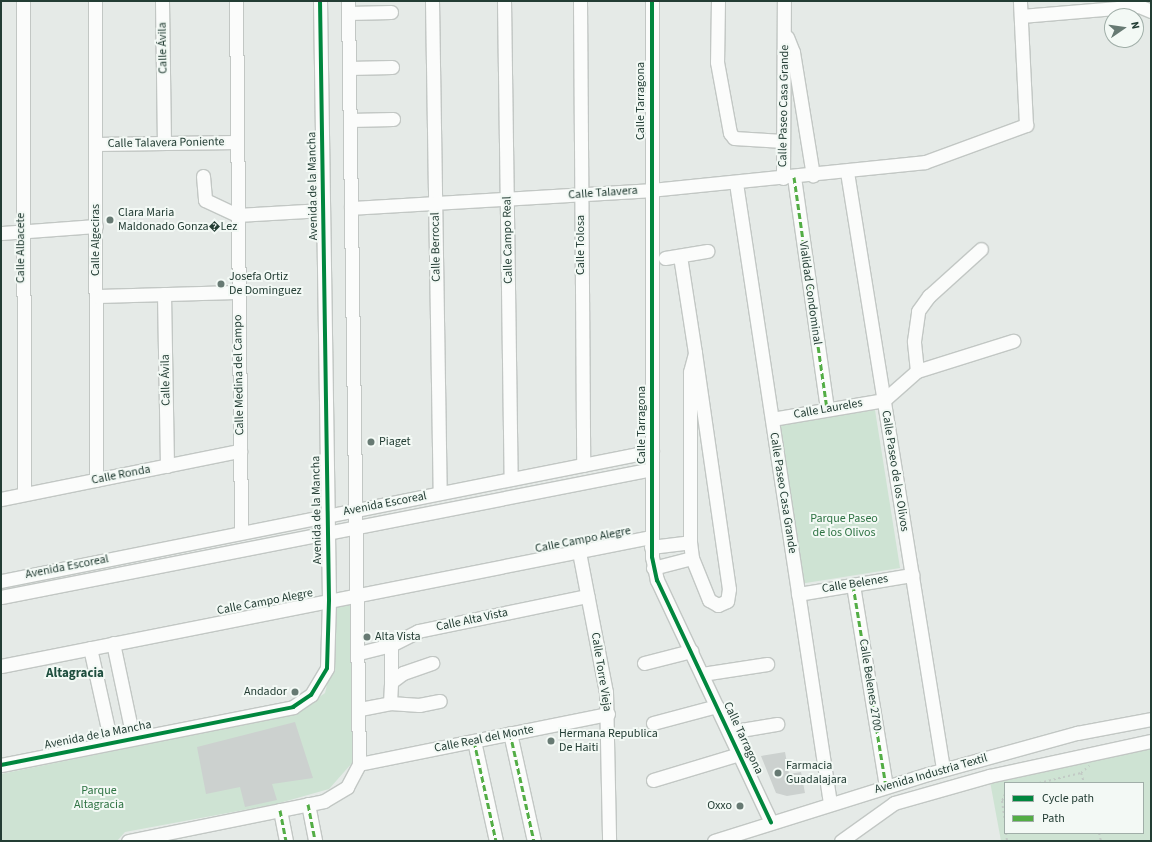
<!DOCTYPE html>
<html>
<head>
<meta charset="utf-8">
<style>
	body { margin:0 }
	#map { position:relative; width:1152px; height:842px; overflow:hidden; background:#e5eae7; font-family:"Source Sans 3",sans-serif }
	div>[style] { position:absolute }
	[style*='--x'] { left:calc(var(--x)*1px); top:calc(var(--y)*1px); width:calc(var(--w)*1px); rotate:calc(var(--a)*1deg) }
	.green>* { inset:0; background:#cee3d3; transform-origin:0 0 }
	.building>* { inset:0; background:#ccd1cf }
	.path>* { height:2px; margin-top:-1px; transform-origin:0; background:repeating-linear-gradient(90deg,#c2cac5 0 2px,transparent 0 5px) }
	.roads { filter:drop-shadow(1px 0 #c2c7c4) drop-shadow(-1px 0 #c2c7c4) drop-shadow(0 1px #c2c7c4) drop-shadow(0 -1px #c2c7c4) }
	.minor>* { height:13px; margin:-6.5px; padding:0 6.5px; transform-origin:6.5px; border-radius:6.5px; background:#fbfcfb }
	.quiet>* { height:3px; margin-top:-1.5px; transform-origin:0; background:repeating-linear-gradient(90deg,#53ad45 0 6px,transparent 0 9px) }
	.cycleway>* { height:4px; margin:-2px; padding:0 2px; transform-origin:2px; border-radius:2px; background:#00873e }
	.dots>* { width:11px; height:11px; translate:-50% -50%; box-sizing:border-box; border:2px solid #f3f9f5; border-radius:50% }
	span { translate:-50% -50%; white-space:nowrap; text-align:center; line-height:1.15; -webkit-text-stroke:4px #f3f9f5; paint-order:stroke }
	.street-label { font-size:12px; color:#233d34 }
	.poi-label { font-size:12px; color:#233d34 }
	.left { translate:0 -50%; text-align:left }
	.right { translate:-100% -50%; text-align:right }
	.park-label { font-size:12px; color:#2e7343 }
	.neighbourhood-label { font-size:13px; color:#1f4f3f; font-weight:700 }
	.frame { position:absolute; inset:0; border:2px solid #233d34; pointer-events:none }
	.legend { position:absolute; left:1004px; top:782px; width:140px; height:52px; box-sizing:border-box; background:#f3f9f5; border:1px solid #a0aea8; margin:0; padding:5px 7px; list-style:none; font-size:12px; color:#233d34 }
	.legend li { display:flex; align-items:center; gap:8px; height:20px }
	.legend b { width:20px; border:1px solid #a0aea8 }
	.north { position:absolute; left:1104px; top:8px; width:40px; height:40px; box-sizing:border-box; background:#f3f9f5; border:1px solid #a0aea8; border-radius:50%; rotate:77deg; font-size:11px; font-weight:700; line-height:16px; text-align:center; color:#233d34 }
	.north::after { content:''; display:block; margin:auto; width:14px; height:18px; background:#677a73; clip-path:polygon(50% 0,100% 100%,50% 72%,0 100%) }
</style>
</head>
<body>
<div id="map">
	<div class="green">
		<div style="left:875px;top:410px;width:160px;height:97px;rotate:81deg"></div>
		<div style="clip-path:polygon(353px 603px,352px 763px,329px 789px,276px 804px,125px 832px,117px 841px,1px 841px,1px 774px,295px 714px,325px 693px,336px 647px,335px 605px)"></div>
		<div style="clip-path:polygon(evenodd,1151px 741px,1151px 841px,1001px 841px,989px 776px,1151px 741px,1005px 783px,1143px 783px,1143px 833px,1005px 833px,1005px 783px)"></div>
	</div>
	<div class="building">
		<div style="clip-path:polygon(295px 722px,313px 778px,272px 784px,277px 800px,245px 807px,240px 787px,206px 794px,197px 747px)"></div>
		<div style="clip-path:polygon(785px 752px,789px 774px,801px 772px,805px 793px,787px 796px,776px 793px,761px 756px)"></div>
	</div>
	<div class="path">
		<div style="--x:1081;--y:773;--w:10;--a:73"></div>
		<div style="--x:1039;--y:783;--w:43;--a:-13.4"></div>
		<div style="--x:1081;--y:773;--w:11;--a:-41"></div>
		<div style="--x:1005;--y:794;--w:8;--a:113"></div>
		<div style="--x:1002;--y:801;--w:22;--a:82"></div>
		<div style="--x:1006;--y:833;--w:8;--a:83"></div>
		<div style="--x:1099;--y:833;--w:8;--a:76"></div>
	</div>
	<div class="roads">
		<div class="minor">
			<div style="--x:23;--y:1;--w:493;--a:89.9"></div>
			<div style="--x:95;--y:1;--w:479;--a:89.9"></div>
			<div style="--x:162;--y:1;--w:142;--a:89.2"></div>
			<div style="--x:236;--y:1;--w:531;--a:89.46"></div>
			<div style="--x:432;--y:1;--w:492;--a:89.1"></div>
			<div style="--x:504;--y:1;--w:478;--a:89.2"></div>
			<div style="--x:580;--y:1;--w:464;--a:89.6"></div>
			<div style="--x:652;--y:1;--w:556;--a:90"></div>
			<div style="--x:652;--y:557;--w:24;--a:78"></div>
			<div style="--x:657;--y:580;--w:268;--a:64.8"></div>
			<div style="--x:718;--y:1;--w:61;--a:90.9"></div>
			<div style="--x:717;--y:62;--w:72;--a:79.6"></div>
			<div style="--x:730;--y:133;--w:6;--a:51"></div>
			<div style="--x:734;--y:138;--w:49;--a:3.5"></div>
			<div style="--x:348;--y:13;--w:43;--a:-1.3"></div>
			<div style="--x:1021;--y:16;--w:118;--a:-4.8"></div>
			<div style="--x:1139;--y:6;--w:13;--a:23"></div>
			<div style="--x:787;--y:37;--w:16;--a:68"></div>
			<div style="--x:793;--y:52;--w:125;--a:80.8"></div>
			<div style="--x:349;--y:68;--w:43;--a:-1.3"></div>
			<div style="--x:350;--y:120;--w:43;--a:-1.3"></div>
			<div style="--x:95;--y:144;--w:142;--a:-0.8"></div>
			<div style="--x:847;--y:172;--w:605;--a:80.86"></div>
			<div style="--x:203;--y:176;--w:24;--a:85"></div>
			<div style="--x:205;--y:200;--w:35;--a:25"></div>
			<div style="--x:237;--y:215;--w:86;--a:-3.3"></div>
			<div style="--x:794;--y:177;--w:234;--a:81.9"></div>
			<div style="--x:783;--y:178;--w:177;--a:-89.7"></div>
			<div style="--x:736;--y:183;--w:627;--a:81.38"></div>
			<div style="--x:351;--y:208;--w:301;--a:-3.4"></div>
			<div style="--x:651;--y:190;--w:275;--a:-5.8"></div>
			<div style="--x:925;--y:162;--w:108;--a:-20.1"></div>
			<div style="--x:1026;--y:125;--w:124;--a:-92.8"></div>
			<div style="--x:1;--y:233;--w:95;--a:-4.2"></div>
			<div style="--x:680;--y:256;--w:98;--a:81.2"></div>
			<div style="--x:695;--y:353;--w:238;--a:81.8"></div>
			<div style="--x:729;--y:589;--w:12;--a:99"></div>
			<div style="--x:727;--y:601;--w:10;--a:156"></div>
			<div style="--x:718;--y:605;--w:10;--a:-151"></div>
			<div style="--x:709;--y:600;--w:45;--a:-112"></div>
			<div style="--x:692;--y:558;--w:16;--a:-97"></div>
			<div style="--x:690;--y:542;--w:170;--a:-90"></div>
			<div style="--x:690;--y:372;--w:20;--a:-75"></div>
			<div style="--x:665;--y:258;--w:43;--a:-9.5"></div>
			<div style="--x:164;--y:294;--w:172;--a:89"></div>
			<div style="--x:96;--y:296;--w:142;--a:-1.6"></div>
			<div style="--x:917;--y:371;--w:30;--a:-96"></div>
			<div style="--x:914;--y:341;--w:30;--a:-82"></div>
			<div style="--x:918;--y:311;--w:19;--a:-54"></div>
			<div style="--x:929;--y:296;--w:70;--a:-42.1"></div>
			<div style="--x:772;--y:419;--w:114;--a:-9.6"></div>
			<div style="--x:884;--y:400;--w:44;--a:-41.3"></div>
			<div style="--x:917;--y:371;--w:101;--a:-17.4"></div>
			<div style="--x:1;--y:499;--w:244;--a:-11.4"></div>
			<div style="--x:651;--y:547;--w:39;--a:-7"></div>
			<div style="--x:579;--y:552;--w:143;--a:79.1"></div>
			<div style="--x:606;--y:692;--w:149;--a:88.8"></div>
			<div style="--x:653;--y:568;--w:40;--a:-14.4"></div>
			<div style="--x:1;--y:581;--w:664;--a:-11.29"></div>
			<div style="--x:853;--y:585;--w:204;--a:80.7"></div>
			<div style="--x:798;--y:594;--w:116;--a:-9.5"></div>
			<div style="--x:1;--y:597;--w:663;--a:-11.12"></div>
			<div style="--x:113;--y:643;--w:97;--a:78.1"></div>
			<div style="--x:90;--y:648;--w:97;--a:77.5"></div>
			<div style="--x:359;--y:653;--w:33;--a:-14"></div>
			<div style="--x:391;--y:645;--w:30;--a:-27"></div>
			<div style="--x:418;--y:631;--w:173;--a:-11.7"></div>
			<div style="--x:644;--y:663;--w:49;--a:-14.3"></div>
			<div style="--x:1;--y:666;--w:663;--a:-11.23"></div>
			<div style="--x:702;--y:674;--w:66;--a:-8.7"></div>
			<div style="--x:391;--y:682;--w:37;--a:-90"></div>
			<div style="--x:390;--y:703;--w:21;--a:-87"></div>
			<div style="--x:391;--y:682;--w:15;--a:-37"></div>
			<div style="--x:403;--y:673;--w:31;--a:-19"></div>
			<div style="--x:360;--y:709;--w:31;--a:-11"></div>
			<div style="--x:390;--y:703;--w:29;--a:4"></div>
			<div style="--x:419;--y:705;--w:21;--a:-11"></div>
			<div style="--x:653;--y:723;--w:66;--a:-14.9"></div>
			<div style="--x:729;--y:732;--w:49;--a:-9.5"></div>
			<div style="--x:510;--y:733;--w:111;--a:77.5"></div>
			<div style="--x:474;--y:741;--w:102;--a:77.6"></div>
			<div style="--x:359;--y:764;--w:254;--a:-11.4"></div>
			<div style="--x:1;--y:765;--w:298;--a:-11.2"></div>
			<div style="--x:293;--y:707;--w:22;--a:-34"></div>
			<div style="--x:311;--y:695;--w:31;--a:-59"></div>
			<div style="--x:327;--y:668;--w:68;--a:-88.3"></div>
			<div style="--x:329;--y:600;--w:599;--a:-90.86"></div>
			<div style="--x:653;--y:780;--w:90;--a:-16.8"></div>
			<div style="--x:308;--y:804;--w:38;--a:79"></div>
			<div style="--x:280;--y:810;--w:32;--a:79"></div>
			<div style="--x:128;--y:841;--w:200;--a:-11.5"></div>
			<div style="--x:324;--y:801;--w:27;--a:-31"></div>
			<div style="--x:347;--y:787;--w:26;--a:-62"></div>
			<div style="--x:359;--y:764;--w:763;--a:-90.83"></div>
			<div style="--x:714;--y:841;--w:224;--a:-17.4"></div>
			<div style="--x:928;--y:774;--w:155;--a:-15.4"></div>
			<div style="--x:1077;--y:733;--w:75;--a:-10.7"></div>
			<div style="--x:841;--y:841;--w:65;--a:-35.6"></div>
			<div style="--x:894;--y:803;--w:99;--a:-15.9"></div>
			<div style="--x:989;--y:776;--w:166;--a:-12.2"></div>
		</div>
	</div>
	<div class="quiet">
		<div style="--x:794;--y:177;--w:234;--a:81.9"></div>
		<div style="--x:853;--y:585;--w:204;--a:80.7"></div>
		<div style="--x:510;--y:733;--w:111;--a:77.5"></div>
		<div style="--x:474;--y:741;--w:102;--a:77.6"></div>
		<div style="--x:308;--y:804;--w:38;--a:79"></div>
		<div style="--x:280;--y:810;--w:32;--a:79"></div>
	</div>
	<div class="cycleway">
		<div style="--x:652;--y:1;--w:556;--a:90"></div>
		<div style="--x:652;--y:557;--w:24;--a:78"></div>
		<div style="--x:657;--y:580;--w:268;--a:64.8"></div>
		<div style="--x:1;--y:765;--w:298;--a:-11.2"></div>
		<div style="--x:293;--y:707;--w:22;--a:-34"></div>
		<div style="--x:311;--y:695;--w:31;--a:-59"></div>
		<div style="--x:327;--y:668;--w:68;--a:-88.3"></div>
		<div style="--x:329;--y:600;--w:599;--a:-90.86"></div>
	</div>
	<div class="dots">
		<div style="left:110px;top:220px;background:#677a73"></div>
		<div style="left:221px;top:284px;background:#677a73"></div>
		<div style="left:371px;top:442px;background:#677a73"></div>
		<div style="left:367px;top:637px;background:#677a73"></div>
		<div style="left:295px;top:692px;background:#677a73"></div>
		<div style="left:551px;top:741px;background:#677a73"></div>
		<div style="left:778px;top:773px;background:#677a73"></div>
		<div style="left:740px;top:806px;background:#677a73"></div>
	</div>
	<div class="street-label">
		<span style="left:163px;top:48px;rotate:-91deg">Calle Ávila</span>
		<span style="left:641px;top:101px;rotate:-90deg">Calle Tarragona</span>
		<span style="left:784px;top:106px;rotate:-89deg">Calle Paseo Casa Grande</span>
		<span style="left:166px;top:143px;rotate:-1deg">Calle Talavera Poniente</span>
		<span style="left:313px;top:186px;rotate:-91deg">Avenida de la Mancha</span>
		<span style="left:603px;top:193px;rotate:-4deg">Calle Talavera</span>
		<span style="left:96px;top:240px;rotate:-90deg">Calle Algeciras</span>
		<span style="left:508px;top:240px;rotate:-91deg">Calle Campo Real</span>
		<span style="left:581px;top:245px;rotate:-90deg">Calle Tolosa</span>
		<span style="left:436px;top:247px;rotate:-91deg">Calle Berrocal</span>
		<span style="left:21px;top:248px;rotate:-90deg">Calle Albacete</span>
		<span style="left:810px;top:293px;rotate:82deg">Vialidad Condominal</span>
		<span style="left:239px;top:375px;rotate:-91deg">Calle Medina del Campo</span>
		<span style="left:166px;top:380px;rotate:-91deg">Calle Ávila</span>
		<span style="left:828px;top:409px;rotate:-10deg">Calle Laureles</span>
		<span style="left:642px;top:425px;rotate:-90deg">Calle Tarragona</span>
		<span style="left:895px;top:471px;rotate:81deg">Calle Paseo de los Olivos</span>
		<span style="left:121px;top:475px;rotate:-11deg">Calle Ronda</span>
		<span style="left:783px;top:493px;rotate:81deg">Calle Paseo Casa Grande</span>
		<span style="left:385px;top:504px;rotate:-11deg">Avenida Escoreal</span>
		<span style="left:317px;top:510px;rotate:-91deg">Avenida de la Mancha</span>
		<span style="left:583px;top:540px;rotate:-11deg">Calle Campo Alegre</span>
		<span style="left:67px;top:567px;rotate:-11deg">Avenida Escoreal</span>
		<span style="left:855px;top:584px;rotate:-9deg">Calle Belenes</span>
		<span style="left:265px;top:602px;rotate:-11deg">Calle Campo Alegre</span>
		<span style="left:472px;top:620px;rotate:-12deg">Calle Alta Vista</span>
		<span style="left:601px;top:672px;rotate:81deg">Calle Torre Vieja</span>
		<span style="left:870px;top:685px;rotate:81deg">Calle Belenes 2700</span>
		<span style="left:98px;top:735px;rotate:-11deg">Avenida de la Mancha</span>
		<span style="left:743px;top:738px;rotate:65deg">Calle Tarragona</span>
		<span style="left:484px;top:739px;rotate:-11deg">Calle Real del Monte</span>
		<span style="left:931px;top:774px;rotate:-16deg">Avenida Industria Textil</span>
	</div>
	<div class="poi-label">
		<span class="left" style="left:118px;top:220px">Clara Maria<br>Maldonado Gonza�Lez</span>
		<span class="left" style="left:229px;top:284px">Josefa Ortiz<br>De Dominguez</span>
		<span class="left" style="left:379px;top:442px">Piaget</span>
		<span class="left" style="left:375px;top:637px">Alta Vista</span>
		<span class="right" style="left:287px;top:692px">Andador</span>
		<span class="left" style="left:559px;top:741px">Hermana Republica<br>De Haiti</span>
		<span class="left" style="left:786px;top:773px">Farmacia<br>Guadalajara</span>
		<span class="right" style="left:732px;top:806px">Oxxo</span>
	</div>
	<div class="park-label">
		<span style="left:844px;top:526px">Parque Paseo<br>de los Olivos</span>
		<span style="left:99px;top:798px">Parque<br>Altagracia</span>
	</div>
	<div class="neighbourhood-label">
		<span style="left:75px;top:673px">Altagracia</span>
	</div>
	<div class="frame"></div>
	<ul class="legend">
	<li><b style="height:5px;background:#00873e"></b>Cycle path</li>
	<li><b style="height:5px;background:#53ad45"></b>Path</li>
	</ul>
	<div class="north">N</div>
</div>
</body>
</html>
